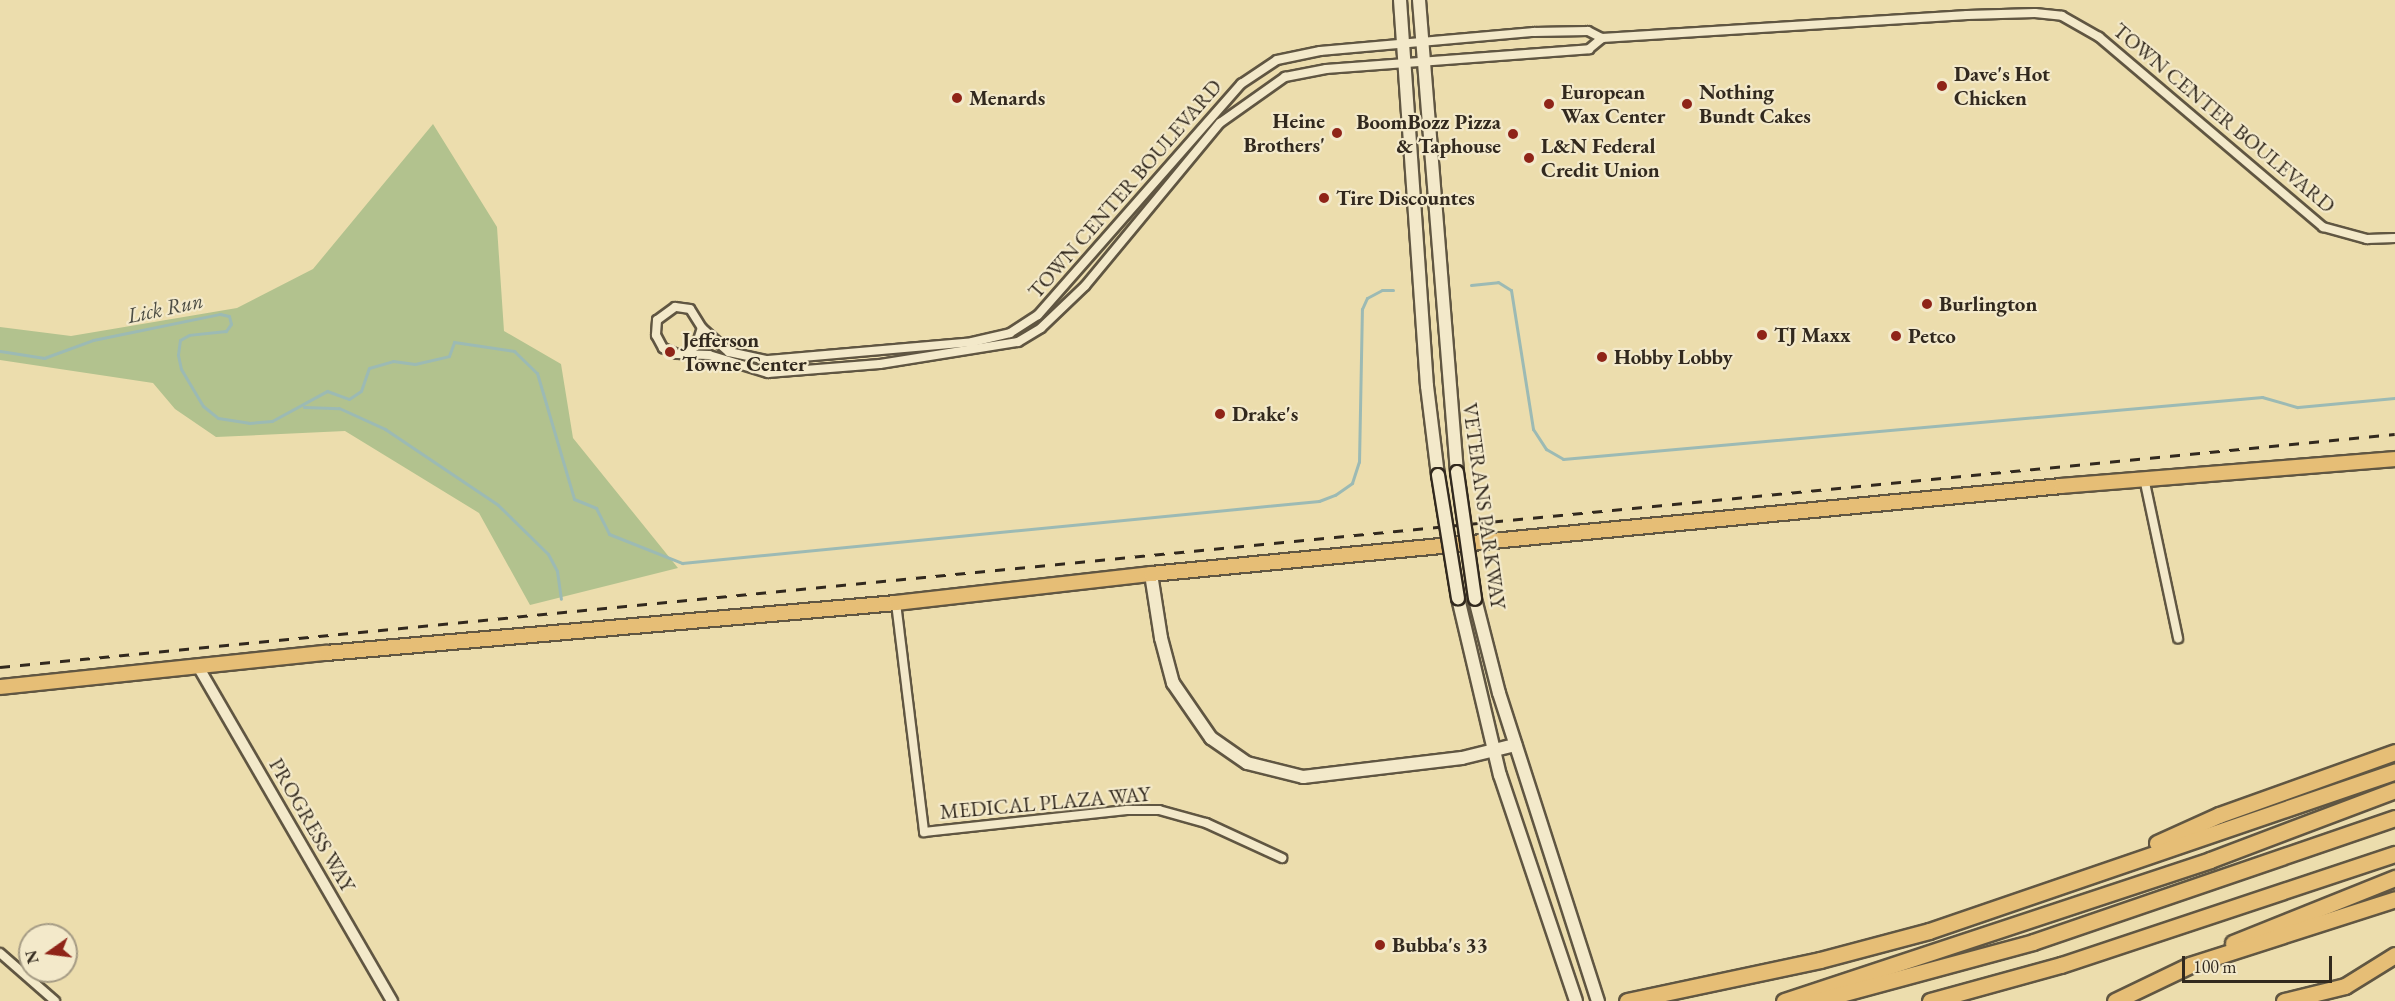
<!DOCTYPE html>
<html>
<head>
<meta charset="utf-8">
<style>
	body { margin:0 }
	#map { position:relative; width:2395px; height:1001px; overflow:hidden; background:#ecddad; font-family:"EB Garamond",serif }
	div>[style] { position:absolute }
	[style*='--x'] { left:calc(var(--x)*1px); top:calc(var(--y)*1px); width:calc(var(--w)*1px); rotate:calc(var(--a)*1deg) }
	.green>* { inset:0; background:#b2c28e }
	.stream>* { height:3px; margin:-1.5px; padding:0 1.5px; transform-origin:1.5px; border-radius:1.5px; background:#9cbab4 }
	.roads { filter:drop-shadow(2px 0 #605642) drop-shadow(-2px 0 #605642) drop-shadow(0 2px #605642) drop-shadow(0 -2px #605642) }
	.minor>* { height:8px; margin:-4px; padding:0 4px; transform-origin:4px; border-radius:4px; background:#f3e9ca }
	.tertiary>* { height:10px; margin:-5px; padding:0 5px; transform-origin:5px; border-radius:5px; background:#f3e9ca }
	.secondary>* { height:12px; margin:-6px; padding:0 6px; transform-origin:6px; border-radius:6px; background:#f3e9ca }
	.primary>* { height:14px; margin:-7px; padding:0 7px; transform-origin:7px; border-radius:7px; background:#e6be76 }
	.motorway>* { height:15px; margin:-7.5px; padding:0 7.5px; transform-origin:7.5px; border-radius:7.5px; background:#e6be76 }
	.rail>* { height:3px; margin-top:-1.5px; transform-origin:0; background:repeating-linear-gradient(90deg,#32291e 0 10px,transparent 0 20px) }
	.bridges { filter:drop-shadow(2px 0 #32291e) drop-shadow(-2px 0 #32291e) drop-shadow(0 2px #32291e) drop-shadow(0 -2px #32291e) }
	.secondary-bridge>* { height:12px; margin:-6px; padding:0 6px; transform-origin:6px; border-radius:6px; background:#f3e9ca }
	.dots>* { width:16px; height:16px; translate:-50% -50%; box-sizing:border-box; border:3px solid #f3e9ca; border-radius:50% }
	span { translate:-50% -50%; white-space:nowrap; text-align:center; line-height:1.15; -webkit-text-stroke:4.5px #f3e9ca; paint-order:stroke }
	.poi-label { font-size:21px; color:#32291e; font-weight:700 }
	.left { translate:0 -50%; text-align:left }
	.right { translate:-100% -50%; text-align:right }
	.street-label { font-size:21px; color:#32291e }
	.water-label { font-size:22px; color:#4c4d44; font-style:italic }
	.north { position:absolute; left:18px; top:923px; width:60px; height:60px; box-sizing:border-box; background:#f3e9ca; border:2px solid #a69c85; border-radius:50%; rotate:256deg; font-size:16px; font-weight:700; line-height:24px; text-align:center; color:#32291e }
	.north::after { content:''; display:block; margin:auto; width:21px; height:27px; background:#8f2418; clip-path:polygon(50% 0,100% 100%,50% 72%,0 100%) }
	.scale { position:absolute; left:2182px; top:956px; width:150px; height:27px; box-sizing:border-box; border:3px solid #32291e; border-top:0; padding-left:8px; font-size:18px; line-height:21px; white-space:nowrap; color:#32291e; -webkit-text-stroke:4px #f3e9ca; paint-order:stroke }
</style>
</head>
<body>
<div id="map">
	<div class="green">
		<div style="clip-path:polygon(433px 124px,497px 227px,504px 331px,561px 364px,573px 438px,678px 568px,530px 605px,479px 513px,345px 431px,216px 437px,175px 409px,153px 383px,0 360px,0 327px,71px 336px,237px 308px,313px 269px)"></div>
	</div>
	<div class="stream">
		<div style="--x:1471;--y:285;--w:27;--a:-6"></div>
		<div style="--x:1498;--y:282;--w:15;--a:32"></div>
		<div style="--x:1511;--y:290;--w:141;--a:81"></div>
		<div style="--x:1533;--y:429;--w:24;--a:57"></div>
		<div style="--x:1546;--y:449;--w:20;--a:30"></div>
		<div style="--x:1563;--y:459;--w:702;--a:-5.07"></div>
		<div style="--x:2262;--y:397;--w:37;--a:16"></div>
		<div style="--x:2298;--y:407;--w:97;--a:-5.3"></div>
		<div style="--x:0;--y:351;--w:45;--a:9"></div>
		<div style="--x:44;--y:358;--w:52;--a:-20.2"></div>
		<div style="--x:93;--y:340;--w:130;--a:-11.6"></div>
		<div style="--x:220;--y:314;--w:9;--a:13"></div>
		<div style="--x:229;--y:316;--w:8;--a:76"></div>
		<div style="--x:231;--y:324;--w:9;--a:126"></div>
		<div style="--x:226;--y:331;--w:37;--a:174"></div>
		<div style="--x:189;--y:335;--w:10;--a:151"></div>
		<div style="--x:180;--y:340;--w:15;--a:98"></div>
		<div style="--x:178;--y:355;--w:14;--a:78"></div>
		<div style="--x:181;--y:369;--w:43;--a:59.3"></div>
		<div style="--x:203;--y:406;--w:19;--a:39"></div>
		<div style="--x:218;--y:418;--w:31;--a:9"></div>
		<div style="--x:249;--y:423;--w:23;--a:-5"></div>
		<div style="--x:272;--y:421;--w:63;--a:-28.6"></div>
		<div style="--x:327;--y:391;--w:23;--a:20"></div>
		<div style="--x:349;--y:399;--w:14;--a:-34"></div>
		<div style="--x:361;--y:391;--w:24;--a:-71"></div>
		<div style="--x:369;--y:368;--w:25;--a:-16"></div>
		<div style="--x:393;--y:361;--w:22;--a:8"></div>
		<div style="--x:415;--y:364;--w:35;--a:-13"></div>
		<div style="--x:449;--y:356;--w:15;--a:-70"></div>
		<div style="--x:454;--y:342;--w:61;--a:8.5"></div>
		<div style="--x:514;--y:351;--w:32;--a:44"></div>
		<div style="--x:537;--y:373;--w:131;--a:73.6"></div>
		<div style="--x:574;--y:499;--w:24;--a:22"></div>
		<div style="--x:596;--y:508;--w:29;--a:63"></div>
		<div style="--x:609;--y:534;--w:79;--a:21.7"></div>
		<div style="--x:682;--y:563;--w:640;--a:-5.56"></div>
		<div style="--x:1319;--y:501;--w:17;--a:-21"></div>
		<div style="--x:1335;--y:495;--w:21;--a:-35"></div>
		<div style="--x:1352;--y:483;--w:22;--a:-72"></div>
		<div style="--x:1359;--y:462;--w:153;--a:-88.9"></div>
		<div style="--x:1362;--y:309;--w:12;--a:-66"></div>
		<div style="--x:1367;--y:298;--w:17;--a:-28"></div>
		<div style="--x:1382;--y:290;--w:11;--a:0"></div>
		<div style="--x:304;--y:407;--w:35;--a:2"></div>
		<div style="--x:339;--y:408;--w:51;--a:24.5"></div>
		<div style="--x:385;--y:429;--w:136;--a:33.9"></div>
		<div style="--x:498;--y:505;--w:70;--a:44.4"></div>
		<div style="--x:548;--y:554;--w:19;--a:62"></div>
		<div style="--x:557;--y:571;--w:28;--a:82"></div>
	</div>
	<div class="roads">
		<div class="minor">
			<div style="--x:702;--y:328;--w:36;--a:42"></div>
			<div style="--x:729;--y:352;--w:40;--a:12"></div>
			<div style="--x:768;--y:360;--w:205;--a:-5"></div>
			<div style="--x:972;--y:342;--w:39;--a:-13"></div>
			<div style="--x:1010;--y:333;--w:33;--a:-33"></div>
			<div style="--x:1038;--y:315;--w:308;--a:-48.7"></div>
			<div style="--x:1241;--y:84;--w:43;--a:-33.7"></div>
			<div style="--x:1277;--y:60;--w:44;--a:-11.8"></div>
			<div style="--x:1320;--y:51;--w:215;--a:-5.1"></div>
			<div style="--x:1534;--y:32;--w:54;--a:-1.1"></div>
			<div style="--x:1588;--y:31;--w:16;--a:27"></div>
			<div style="--x:1602;--y:38;--w:366;--a:-3.6"></div>
			<div style="--x:1967;--y:15;--w:68;--a:-1.7"></div>
			<div style="--x:2035;--y:13;--w:27;--a:6"></div>
			<div style="--x:2062;--y:16;--w:43;--a:29.6"></div>
			<div style="--x:2099;--y:37;--w:294;--a:40.3"></div>
			<div style="--x:2323;--y:227;--w:46;--a:15.3"></div>
			<div style="--x:2367;--y:239;--w:28;--a:-2"></div>
			<div style="--x:685;--y:353;--w:13;--a:-32"></div>
			<div style="--x:696;--y:346;--w:19;--a:-72"></div>
			<div style="--x:702;--y:328;--w:22;--a:-122"></div>
			<div style="--x:690;--y:309;--w:15;--a:-172"></div>
			<div style="--x:675;--y:307;--w:22;--a:144"></div>
			<div style="--x:657;--y:320;--w:15;--a:94"></div>
			<div style="--x:656;--y:335;--w:15;--a:62"></div>
			<div style="--x:663;--y:348;--w:15;--a:23"></div>
			<div style="--x:677;--y:354;--w:32;--a:2"></div>
			<div style="--x:709;--y:355;--w:62;--a:17"></div>
			<div style="--x:768;--y:373;--w:112;--a:-4.6"></div>
			<div style="--x:880;--y:364;--w:140;--a:-9.1"></div>
			<div style="--x:1018;--y:342;--w:27;--a:-31"></div>
			<div style="--x:1041;--y:328;--w:61;--a:-43.7"></div>
			<div style="--x:1085;--y:286;--w:212;--a:-50.4"></div>
			<div style="--x:1220;--y:123;--w:80;--a:-35.3"></div>
			<div style="--x:1285;--y:77;--w:42;--a:-11"></div>
			<div style="--x:1326;--y:69;--w:264;--a:-4.3"></div>
			<div style="--x:1589;--y:49;--w:17;--a:-40"></div>
			<div style="--x:2144;--y:478;--w:164;--a:78"></div>
			<div style="--x:896;--y:603;--w:231;--a:83"></div>
			<div style="--x:924;--y:832;--w:204;--a:-6.2"></div>
			<div style="--x:1127;--y:810;--w:32;--a:0"></div>
			<div style="--x:1159;--y:810;--w:49;--a:15.5"></div>
			<div style="--x:1206;--y:823;--w:84;--a:24.7"></div>
			<div style="--x:0;--y:953;--w:73;--a:41.1"></div>
		</div>
		<div class="tertiary">
			<div style="--x:199;--y:668;--w:385;--a:59.9"></div>
		</div>
		<div class="secondary">
			<div style="--x:1400;--y:0;--w:387;--a:86"></div>
			<div style="--x:1427;--y:386;--w:90;--a:83"></div>
			<div style="--x:1419;--y:0;--w:474;--a:85.4"></div>
			<div style="--x:1151;--y:574;--w:65;--a:81.1"></div>
			<div style="--x:1161;--y:638;--w:47;--a:75.1"></div>
			<div style="--x:1173;--y:683;--w:67;--a:55.4"></div>
			<div style="--x:1211;--y:738;--w:44;--a:34.8"></div>
			<div style="--x:1247;--y:763;--w:58;--a:14"></div>
			<div style="--x:1303;--y:777;--w:160;--a:-6.8"></div>
			<div style="--x:1462;--y:758;--w:55;--a:-13.8"></div>
			<div style="--x:1458;--y:598;--w:182;--a:76.7"></div>
			<div style="--x:1500;--y:775;--w:238;--a:71.4"></div>
			<div style="--x:1475;--y:599;--w:97;--a:75.7"></div>
			<div style="--x:1499;--y:693;--w:324;--a:72.2"></div>
		</div>
		<div class="primary">
			<div style="--x:0;--y:687;--w:328;--a:-6"></div>
			<div style="--x:326;--y:653;--w:572;--a:-5.01"></div>
			<div style="--x:896;--y:603;--w:257;--a:-6.5"></div>
			<div style="--x:1151;--y:574;--w:914;--a:-5.52"></div>
			<div style="--x:2061;--y:486;--w:335;--a:-4.6"></div>
		</div>
		<div class="motorway">
			<div style="--x:2157;--y:843;--w:68;--a:-24.3"></div>
			<div style="--x:2219;--y:815;--w:187;--a:-19.7"></div>
			<div style="--x:2233;--y:943;--w:175;--a:-21.9"></div>
			<div style="--x:1627;--y:1001;--w:197;--a:-12"></div>
			<div style="--x:1820;--y:960;--w:113;--a:-14.9"></div>
			<div style="--x:1929;--y:931;--w:493;--a:-18.9"></div>
			<div style="--x:1784;--y:1001;--w:449;--a:-18.3"></div>
			<div style="--x:2210;--y:860;--w:198;--a:-20.7"></div>
			<div style="--x:1815;--y:1001;--w:226;--a:-15.1"></div>
			<div style="--x:2033;--y:942;--w:383;--a:-18.9"></div>
			<div style="--x:1930;--y:1001;--w:136;--a:-15.4"></div>
			<div style="--x:2061;--y:965;--w:352;--a:-18.4"></div>
			<div style="--x:2115;--y:1001;--w:83;--a:-25.6"></div>
			<div style="--x:2190;--y:965;--w:215;--a:-17.8"></div>
			<div style="--x:2284;--y:1001;--w:63;--a:-13.8"></div>
			<div style="--x:2345;--y:986;--w:59;--a:-31.8"></div>
		</div>
	</div>
	<div class="rail">
		<div style="--x:0;--y:667;--w:2406;--a:-5.56"></div>
	</div>
	<div class="bridges">
		<div class="secondary-bridge">
			<div style="--x:1457;--y:472;--w:128;--a:81.9"></div>
			<div style="--x:1438;--y:475;--w:125;--a:80.8"></div>
		</div>
	</div>
	<div class="dots">
		<div style="left:1942px;top:86px;background:#8f2418"></div>
		<div style="left:957px;top:98px;background:#8f2418"></div>
		<div style="left:1549px;top:104px;background:#8f2418"></div>
		<div style="left:1687px;top:104px;background:#8f2418"></div>
		<div style="left:1337px;top:133px;background:#8f2418"></div>
		<div style="left:1513px;top:134px;background:#8f2418"></div>
		<div style="left:1529px;top:158px;background:#8f2418"></div>
		<div style="left:1324px;top:198px;background:#8f2418"></div>
		<div style="left:1927px;top:304px;background:#8f2418"></div>
		<div style="left:1762px;top:335px;background:#8f2418"></div>
		<div style="left:1896px;top:336px;background:#8f2418"></div>
		<div style="left:670px;top:352px;background:#8f2418"></div>
		<div style="left:1602px;top:357px;background:#8f2418"></div>
		<div style="left:1220px;top:414px;background:#8f2418"></div>
		<div style="left:1380px;top:945px;background:#8f2418"></div>
	</div>
	<div class="poi-label">
		<span class="left" style="left:1954px;top:86px">Dave's Hot<br>Chicken</span>
		<span class="left" style="left:1561px;top:104px">European<br>Wax Center</span>
		<span class="left" style="left:1699px;top:104px">Nothing<br>Bundt Cakes</span>
		<span class="left" style="left:969px;top:98px">Menards</span>
		<span class="right" style="left:1325px;top:133px">Heine<br>Brothers'</span>
		<span class="right" style="left:1501px;top:134px">BoomBozz Pizza<br>&amp; Taphouse</span>
		<span class="left" style="left:1541px;top:158px">L&amp;N Federal<br>Credit Union</span>
		<span class="left" style="left:1336px;top:198px">Tire Discountes</span>
		<span class="left" style="left:1939px;top:304px">Burlington</span>
		<span class="left" style="left:1774px;top:335px">TJ Maxx</span>
		<span class="left" style="left:1908px;top:336px">Petco</span>
		<span class="left" style="left:682px;top:352px">Jefferson<br>Towne Center</span>
		<span class="left" style="left:1614px;top:357px">Hobby Lobby</span>
		<span class="left" style="left:1232px;top:414px">Drake's</span>
		<span class="left" style="left:1392px;top:945px">Bubba's 33</span>
	</div>
	<div class="street-label">
		<span style="left:2224px;top:118px;rotate:40deg">TOWN CENTER BOULEVARD</span>
		<span style="left:1125px;top:189px;rotate:-49deg">TOWN CENTER BOULEVARD</span>
		<span style="left:1484px;top:506px;rotate:82deg">VETERANS PARKWAY</span>
		<span style="left:1045px;top:803px;rotate:-5deg">MEDICAL PLAZA WAY</span>
		<span style="left:312px;top:825px;rotate:60deg">PROGRESS WAY</span>
	</div>
	<div class="water-label">
		<span style="left:165px;top:308px;rotate:-12deg">Lick Run</span>
	</div>
	<div class="north">N</div>
	<div class="scale">100 m</div>
</div>
</body>
</html>
